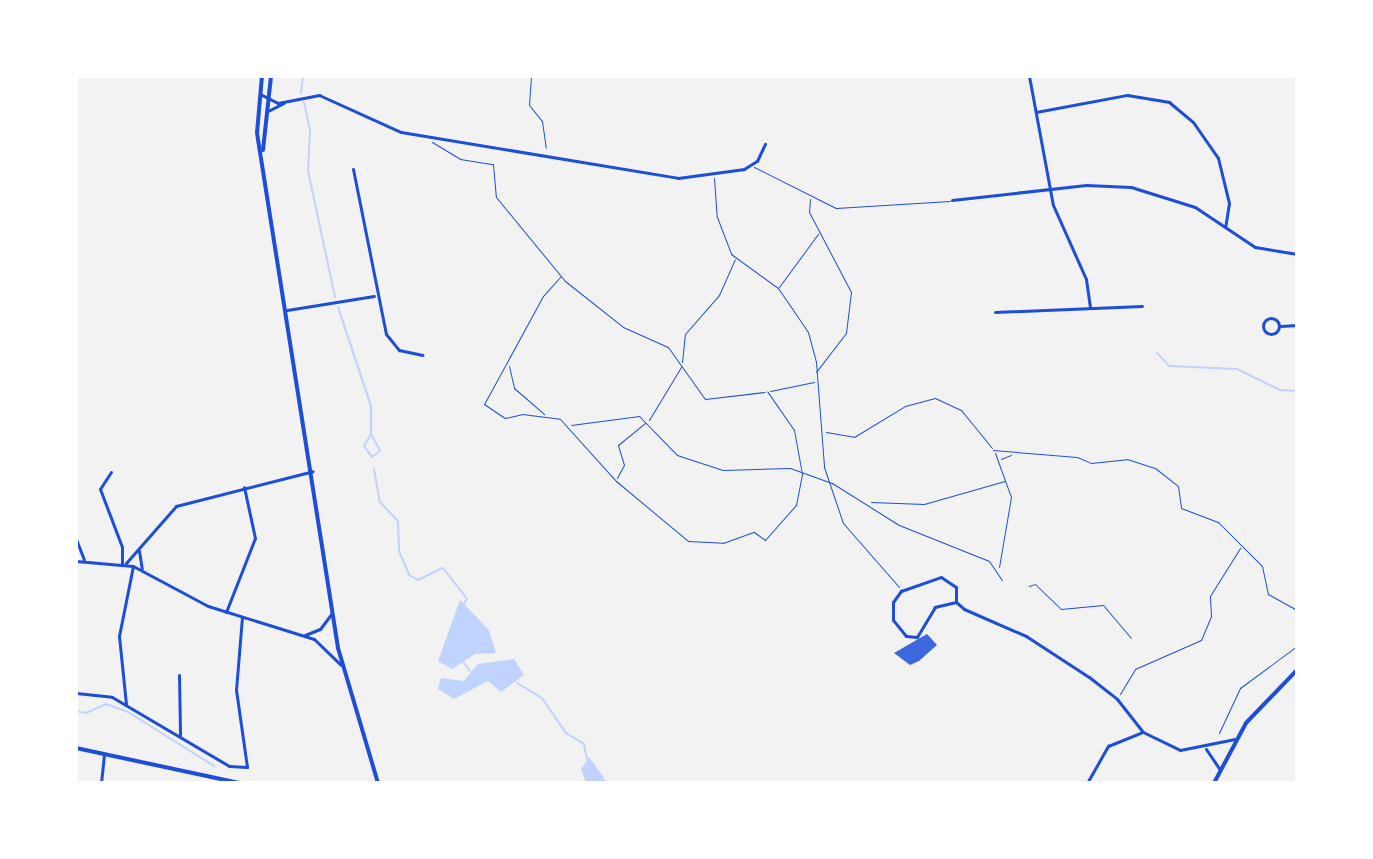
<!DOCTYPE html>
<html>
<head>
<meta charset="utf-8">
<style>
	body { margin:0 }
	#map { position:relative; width:1373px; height:859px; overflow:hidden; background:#f2f2f2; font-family:Lato,sans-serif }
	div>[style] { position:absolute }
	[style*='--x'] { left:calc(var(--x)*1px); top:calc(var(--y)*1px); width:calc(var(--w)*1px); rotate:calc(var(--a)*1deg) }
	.water>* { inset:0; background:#bfd3fe }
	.stream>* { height:2px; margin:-1px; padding:0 1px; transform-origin:1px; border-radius:1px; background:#bfd3fe }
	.building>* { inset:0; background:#3d67dc }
	.path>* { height:1px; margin:-0.5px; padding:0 0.5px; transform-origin:0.5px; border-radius:0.5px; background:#1d4ed8 }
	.service>* { height:1px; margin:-0.5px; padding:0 0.5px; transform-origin:0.5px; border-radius:0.5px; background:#1d4ed8 }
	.minor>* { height:3px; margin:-1.5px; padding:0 1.5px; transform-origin:1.5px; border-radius:1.5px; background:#1d4ed8 }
	.minor>.ring { margin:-1.5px; padding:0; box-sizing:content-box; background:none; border:3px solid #1d4ed8; border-radius:50% }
	.tertiary>* { height:3px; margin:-1.5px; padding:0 1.5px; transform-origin:1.5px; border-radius:1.5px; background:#1d4ed8 }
	.secondary>* { height:4px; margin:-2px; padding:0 2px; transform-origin:2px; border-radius:2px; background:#1d4ed8 }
	.primary>* { height:4px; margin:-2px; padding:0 2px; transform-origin:2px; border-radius:2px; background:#1d4ed8 }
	span { translate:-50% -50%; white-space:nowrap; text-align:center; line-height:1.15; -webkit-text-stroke:6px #fff; paint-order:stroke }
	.frame { position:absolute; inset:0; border:78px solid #fff; pointer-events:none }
</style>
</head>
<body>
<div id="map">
	<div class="water">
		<div style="clip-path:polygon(460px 600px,489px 630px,496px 653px,475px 654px,452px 669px,438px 661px)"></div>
		<div style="clip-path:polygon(514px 659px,524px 675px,501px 692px,488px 681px,454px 699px,438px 689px,441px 678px,464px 681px,478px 664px)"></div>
		<div style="clip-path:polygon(589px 757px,600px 772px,607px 783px,586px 783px,581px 769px)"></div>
	</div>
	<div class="stream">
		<div style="--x:301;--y:93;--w:17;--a:-83"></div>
		<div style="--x:304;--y:102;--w:30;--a:78"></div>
		<div style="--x:310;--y:131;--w:40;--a:92.9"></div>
		<div style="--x:308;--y:171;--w:129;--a:77.9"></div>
		<div style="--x:338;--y:307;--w:104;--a:71.6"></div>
		<div style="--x:371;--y:406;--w:28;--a:90"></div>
		<div style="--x:371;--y:434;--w:19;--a:62"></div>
		<div style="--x:380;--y:451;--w:10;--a:143"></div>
		<div style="--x:372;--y:457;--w:14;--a:-126"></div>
		<div style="--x:364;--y:446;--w:14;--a:-60"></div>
		<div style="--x:1157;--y:353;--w:18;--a:47"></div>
		<div style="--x:1169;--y:366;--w:68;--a:2.5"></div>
		<div style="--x:1237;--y:369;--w:48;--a:26"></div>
		<div style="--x:1280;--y:390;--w:17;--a:3"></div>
		<div style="--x:374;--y:469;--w:34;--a:80"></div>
		<div style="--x:380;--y:502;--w:26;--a:47"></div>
		<div style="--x:398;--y:521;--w:30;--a:88"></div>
		<div style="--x:399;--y:551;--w:26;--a:67"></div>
		<div style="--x:409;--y:575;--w:10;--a:29"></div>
		<div style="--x:418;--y:580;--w:28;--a:-26"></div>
		<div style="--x:443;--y:568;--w:39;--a:52"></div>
		<div style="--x:467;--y:599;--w:7;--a:124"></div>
		<div style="--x:463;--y:662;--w:11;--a:52"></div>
		<div style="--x:517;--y:683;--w:29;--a:31"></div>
		<div style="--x:542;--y:698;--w:42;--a:55.6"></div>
		<div style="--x:566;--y:733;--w:21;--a:31"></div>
		<div style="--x:584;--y:744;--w:15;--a:79"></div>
		<div style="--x:76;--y:711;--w:10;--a:11"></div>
		<div style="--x:86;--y:713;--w:22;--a:-24"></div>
		<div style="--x:106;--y:704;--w:23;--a:20"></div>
		<div style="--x:128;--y:712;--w:102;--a:32.1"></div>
	</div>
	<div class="building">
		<div style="clip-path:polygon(927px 634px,937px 645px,919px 661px,910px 665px,894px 653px)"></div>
	</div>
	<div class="path">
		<div style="--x:531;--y:76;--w:29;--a:94"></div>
		<div style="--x:529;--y:105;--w:21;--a:51"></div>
		<div style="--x:542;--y:121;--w:27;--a:82"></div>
		<div style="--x:432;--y:142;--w:33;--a:31"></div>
		<div style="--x:460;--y:159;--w:33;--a:9"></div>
		<div style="--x:493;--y:164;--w:33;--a:85"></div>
		<div style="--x:496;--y:197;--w:109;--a:50.6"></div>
		<div style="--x:565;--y:281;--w:74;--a:38.4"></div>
		<div style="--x:623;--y:327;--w:49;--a:24"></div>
		<div style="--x:668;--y:347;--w:64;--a:54.6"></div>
		<div style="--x:705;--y:399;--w:60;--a:-6.7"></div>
		<div style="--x:714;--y:178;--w:39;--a:86"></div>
		<div style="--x:717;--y:217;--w:40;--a:69"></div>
		<div style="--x:731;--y:254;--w:58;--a:35.9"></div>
		<div style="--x:778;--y:288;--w:53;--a:55.7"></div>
		<div style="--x:808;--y:332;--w:31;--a:75"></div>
		<div style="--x:816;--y:362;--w:105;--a:85.6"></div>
		<div style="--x:824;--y:467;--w:59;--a:71.3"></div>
		<div style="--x:843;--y:523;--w:85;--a:48.8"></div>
		<div style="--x:810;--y:199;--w:13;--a:94"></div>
		<div style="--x:809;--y:212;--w:90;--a:62.3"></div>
		<div style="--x:851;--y:292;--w:41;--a:97"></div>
		<div style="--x:846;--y:333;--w:49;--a:127.6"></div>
		<div style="--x:561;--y:276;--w:27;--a:132"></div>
		<div style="--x:543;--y:296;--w:123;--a:118.6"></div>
		<div style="--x:484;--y:404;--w:25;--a:34"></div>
		<div style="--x:505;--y:418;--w:17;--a:-13"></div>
		<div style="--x:522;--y:414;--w:38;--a:7"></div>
		<div style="--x:560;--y:419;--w:84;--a:47.9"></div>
		<div style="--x:616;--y:481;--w:94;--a:39.8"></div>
		<div style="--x:688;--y:541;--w:35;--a:3"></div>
		<div style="--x:723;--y:543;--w:33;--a:-20"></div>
		<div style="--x:754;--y:532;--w:14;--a:36"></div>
		<div style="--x:765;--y:540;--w:47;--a:-48.5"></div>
		<div style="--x:796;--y:505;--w:32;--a:-79"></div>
		<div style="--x:802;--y:474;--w:45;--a:-100.3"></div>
		<div style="--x:794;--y:430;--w:47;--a:-124.7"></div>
		<div style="--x:779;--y:287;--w:66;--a:-53.7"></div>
		<div style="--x:682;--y:362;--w:28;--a:-84"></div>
		<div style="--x:685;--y:334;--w:52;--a:-48.9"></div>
		<div style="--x:719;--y:295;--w:39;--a:-66"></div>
		<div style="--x:509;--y:366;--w:23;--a:77"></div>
		<div style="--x:514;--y:388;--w:40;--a:41"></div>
		<div style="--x:770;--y:391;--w:45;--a:-11.6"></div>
		<div style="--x:649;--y:420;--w:62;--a:-58.9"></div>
		<div style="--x:571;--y:425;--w:69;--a:-7.5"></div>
		<div style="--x:639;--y:416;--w:54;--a:45.7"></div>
		<div style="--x:677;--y:455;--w:48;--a:18.1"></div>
		<div style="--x:723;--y:470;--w:67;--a:-1.7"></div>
		<div style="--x:790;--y:468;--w:45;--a:19.7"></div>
		<div style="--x:832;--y:483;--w:79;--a:32.1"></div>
		<div style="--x:899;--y:525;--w:97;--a:21.8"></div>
		<div style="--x:989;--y:561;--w:23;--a:56"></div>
		<div style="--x:826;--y:432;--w:28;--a:10"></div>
		<div style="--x:854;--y:437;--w:60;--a:-31.3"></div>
		<div style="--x:905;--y:406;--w:31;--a:-15"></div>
		<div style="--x:935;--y:398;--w:29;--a:25"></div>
		<div style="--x:961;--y:410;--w:49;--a:50.8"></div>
		<div style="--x:993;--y:450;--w:84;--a:4.8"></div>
		<div style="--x:1077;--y:457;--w:15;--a:23"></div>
		<div style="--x:1091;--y:463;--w:36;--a:-6"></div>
		<div style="--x:1127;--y:459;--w:29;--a:18"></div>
		<div style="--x:1155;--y:468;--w:29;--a:38"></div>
		<div style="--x:1178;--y:486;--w:22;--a:82"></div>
		<div style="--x:1181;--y:508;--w:40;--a:21"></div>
		<div style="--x:1218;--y:522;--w:62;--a:45"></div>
		<div style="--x:1262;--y:566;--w:29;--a:78"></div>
		<div style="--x:1268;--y:594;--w:33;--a:29"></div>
		<div style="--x:995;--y:453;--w:47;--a:70"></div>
		<div style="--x:1011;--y:497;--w:71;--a:99.7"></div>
		<div style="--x:1001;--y:459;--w:11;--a:-22"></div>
		<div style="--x:617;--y:478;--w:15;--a:-62"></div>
		<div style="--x:624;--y:465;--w:21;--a:-107"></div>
		<div style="--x:618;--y:445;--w:35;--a:-39"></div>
		<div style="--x:871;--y:502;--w:53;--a:2.2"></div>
		<div style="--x:924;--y:504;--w:84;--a:-15.9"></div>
		<div style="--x:1029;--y:586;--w:6;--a:-18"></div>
		<div style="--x:1035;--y:584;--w:36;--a:44"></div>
		<div style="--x:1061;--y:609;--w:42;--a:-5.4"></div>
		<div style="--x:1103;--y:605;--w:43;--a:49.7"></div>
		<div style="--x:1297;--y:630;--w:12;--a:90"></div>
		<div style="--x:1120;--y:694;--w:29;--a:-59"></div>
		<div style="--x:1135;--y:669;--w:72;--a:-23.7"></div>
		<div style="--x:1201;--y:640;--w:26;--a:-67"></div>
		<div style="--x:1211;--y:616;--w:20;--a:-93"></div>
		<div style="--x:1210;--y:596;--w:57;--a:-58"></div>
		<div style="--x:1219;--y:733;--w:50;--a:-65"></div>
		<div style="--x:1240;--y:688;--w:71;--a:-36.4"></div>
	</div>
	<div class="service">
		<div style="--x:754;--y:167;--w:92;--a:26.6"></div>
		<div style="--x:836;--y:208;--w:114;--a:-3.5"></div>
	</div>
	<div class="minor">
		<div style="--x:1029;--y:76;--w:131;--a:79.5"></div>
		<div style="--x:1053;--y:205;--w:81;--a:66"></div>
		<div style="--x:1086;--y:279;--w:29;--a:82"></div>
		<div style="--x:262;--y:95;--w:18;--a:27"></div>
		<div style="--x:278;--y:103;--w:42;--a:-11"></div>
		<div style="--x:319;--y:95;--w:90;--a:24.3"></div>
		<div style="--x:401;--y:132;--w:281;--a:9.4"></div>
		<div style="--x:678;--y:178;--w:67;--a:-7.8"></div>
		<div style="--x:744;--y:169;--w:15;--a:-32"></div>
		<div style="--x:757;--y:161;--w:19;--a:-65"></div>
		<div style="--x:266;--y:112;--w:20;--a:-27"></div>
		<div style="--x:1036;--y:112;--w:93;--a:-10.6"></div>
		<div style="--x:1127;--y:95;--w:43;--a:9.5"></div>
		<div style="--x:1169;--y:102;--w:31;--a:40"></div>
		<div style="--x:1193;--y:122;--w:44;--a:55.2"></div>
		<div style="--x:1218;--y:158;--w:46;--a:76.3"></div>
		<div style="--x:1229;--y:203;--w:24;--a:99"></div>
		<div style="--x:353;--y:169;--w:168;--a:78.7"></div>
		<div style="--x:386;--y:334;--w:21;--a:51"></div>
		<div style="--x:399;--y:350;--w:24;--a:12"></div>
		<div style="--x:952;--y:200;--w:135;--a:-6.4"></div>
		<div style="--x:1086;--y:185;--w:45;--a:2.5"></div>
		<div style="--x:1131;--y:187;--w:67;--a:17.4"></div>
		<div style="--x:1195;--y:207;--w:72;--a:33.7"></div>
		<div style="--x:1255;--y:247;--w:43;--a:9.5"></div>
		<div style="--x:287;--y:310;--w:88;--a:-9.1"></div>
		<div style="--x:995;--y:312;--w:147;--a:-2.3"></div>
		<div class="ring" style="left:1263px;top:318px;width:13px;height:13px"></div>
		<div style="--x:1281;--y:326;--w:16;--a:-4"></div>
		<div style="--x:111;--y:472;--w:20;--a:123"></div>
		<div style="--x:100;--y:489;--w:62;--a:69.2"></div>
		<div style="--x:122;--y:547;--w:16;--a:90"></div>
		<div style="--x:76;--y:539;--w:22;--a:69"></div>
		<div style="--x:139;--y:551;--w:18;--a:81"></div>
		<div style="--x:126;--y:563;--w:76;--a:-48.7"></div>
		<div style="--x:176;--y:506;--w:141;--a:-14.3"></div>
		<div style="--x:956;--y:602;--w:22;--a:167"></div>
		<div style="--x:935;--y:607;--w:35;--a:121"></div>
		<div style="--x:917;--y:637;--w:11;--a:-175"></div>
		<div style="--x:906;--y:636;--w:21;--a:-129"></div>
		<div style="--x:893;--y:620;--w:18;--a:-90"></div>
		<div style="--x:893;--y:602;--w:14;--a:-54"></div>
		<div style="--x:901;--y:591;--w:42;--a:-19.3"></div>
		<div style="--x:941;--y:577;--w:18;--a:34"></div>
		<div style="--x:956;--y:587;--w:15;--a:90"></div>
		<div style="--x:956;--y:602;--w:11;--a:41"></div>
		<div style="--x:964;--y:609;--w:68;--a:23.5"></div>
		<div style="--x:1026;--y:636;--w:75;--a:33.1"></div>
		<div style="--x:1089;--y:677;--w:36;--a:38"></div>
		<div style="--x:1117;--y:699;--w:42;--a:51.8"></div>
		<div style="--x:1143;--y:732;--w:41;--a:25.9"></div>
		<div style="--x:1180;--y:750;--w:56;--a:-11.3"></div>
		<div style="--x:226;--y:612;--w:79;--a:-68.6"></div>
		<div style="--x:255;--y:538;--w:52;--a:-102.2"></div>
		<div style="--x:179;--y:675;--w:60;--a:89"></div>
		<div style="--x:76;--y:693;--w:36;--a:6"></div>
		<div style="--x:112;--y:697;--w:136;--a:30.5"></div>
		<div style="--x:229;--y:766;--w:18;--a:3"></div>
		<div style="--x:247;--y:767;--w:78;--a:-98.1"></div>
		<div style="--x:236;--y:690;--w:73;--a:-85.3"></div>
		<div style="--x:126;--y:704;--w:68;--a:-95.9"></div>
		<div style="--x:119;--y:636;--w:71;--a:-78.7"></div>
		<div style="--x:1206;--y:749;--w:23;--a:56"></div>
		<div style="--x:101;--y:783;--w:28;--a:-84"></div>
		<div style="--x:1087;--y:783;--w:43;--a:-60.4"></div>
		<div style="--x:1108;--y:746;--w:37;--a:-22"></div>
	</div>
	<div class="tertiary">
		<div style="--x:76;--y:561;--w:57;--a:5"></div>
		<div style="--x:133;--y:566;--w:85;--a:28.1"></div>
		<div style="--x:208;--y:606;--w:111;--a:17.3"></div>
		<div style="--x:314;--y:639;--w:37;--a:44"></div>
		<div style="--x:305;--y:635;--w:16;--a:-22"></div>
		<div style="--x:320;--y:629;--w:20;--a:-53"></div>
	</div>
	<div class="secondary">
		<div style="--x:1214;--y:783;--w:68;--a:-61.9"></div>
		<div style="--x:1246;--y:723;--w:74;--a:-46.1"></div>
	</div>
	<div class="primary">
		<div style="--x:262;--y:76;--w:57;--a:95"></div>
		<div style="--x:257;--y:133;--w:521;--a:81.06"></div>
		<div style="--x:338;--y:648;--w:141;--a:73.5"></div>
		<div style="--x:263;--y:150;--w:74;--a:-83.8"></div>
		<div style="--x:76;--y:748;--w:167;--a:12.1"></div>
	</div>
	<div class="frame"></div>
</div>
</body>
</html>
